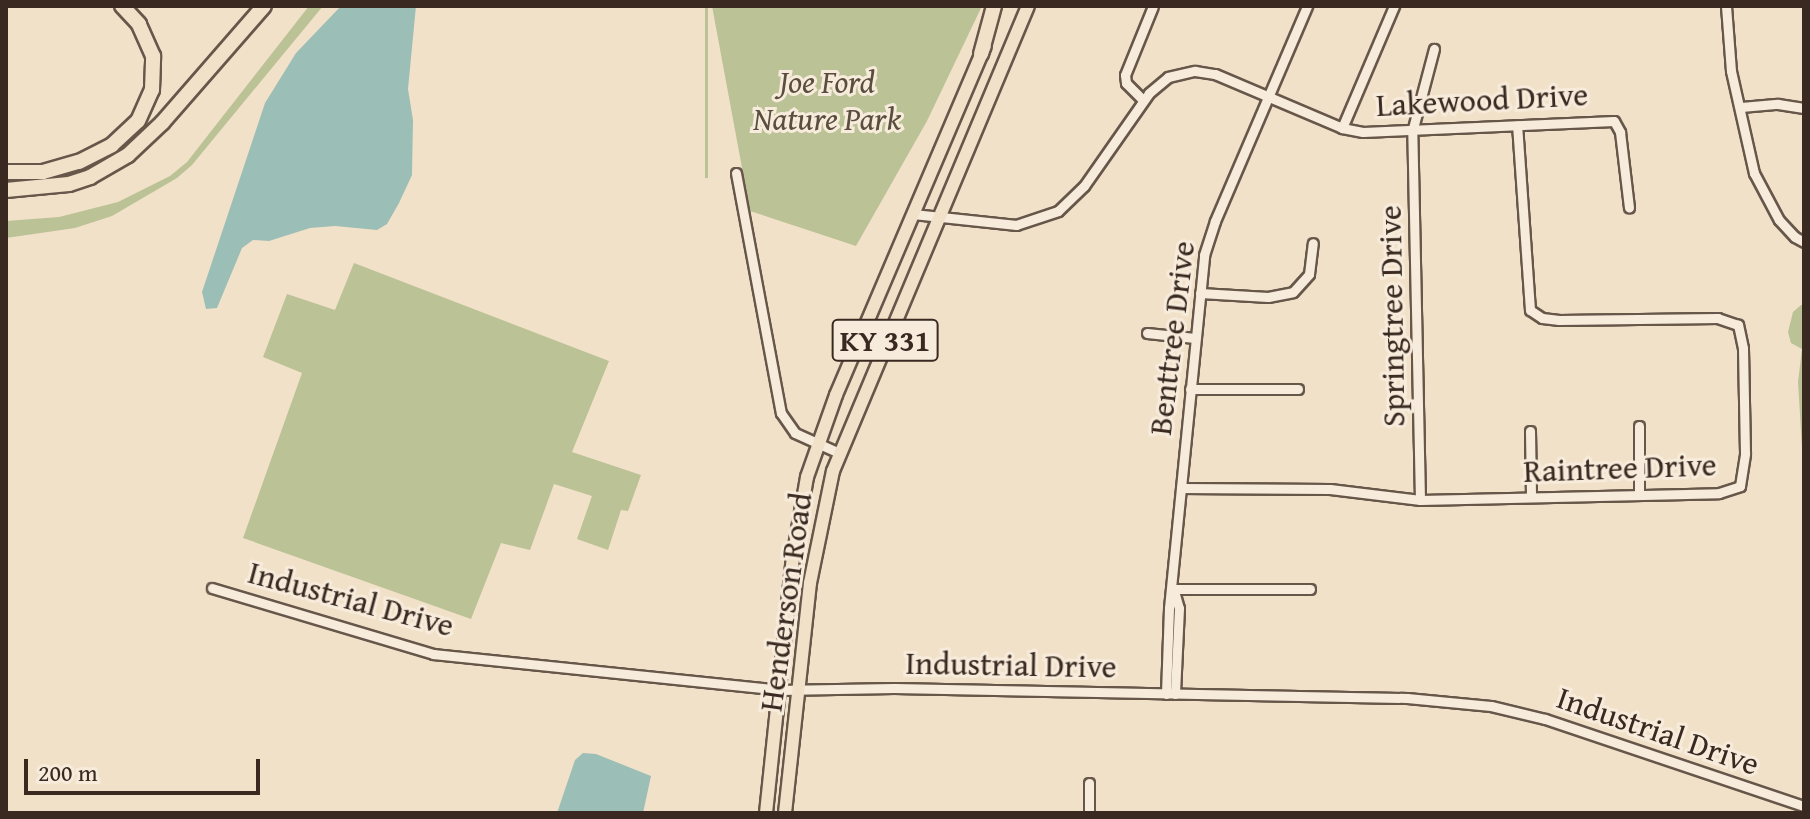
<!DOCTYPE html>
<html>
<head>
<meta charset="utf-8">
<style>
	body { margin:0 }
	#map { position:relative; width:1810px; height:819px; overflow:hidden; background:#f2e1c9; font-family:"Gentium Book Plus",serif }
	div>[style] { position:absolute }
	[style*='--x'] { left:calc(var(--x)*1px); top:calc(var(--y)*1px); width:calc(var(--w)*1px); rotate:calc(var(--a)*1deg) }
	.green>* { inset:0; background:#bbc296; transform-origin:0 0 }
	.water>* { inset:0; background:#9bbeb6 }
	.roads { filter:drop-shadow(2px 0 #67574a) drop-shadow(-2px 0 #67574a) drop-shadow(0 2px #67574a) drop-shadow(0 -2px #67574a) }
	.minor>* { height:9px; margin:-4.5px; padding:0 4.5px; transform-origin:4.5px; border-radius:4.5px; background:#f7ecdc }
	.major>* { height:12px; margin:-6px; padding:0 6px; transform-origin:6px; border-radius:6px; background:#f2e1c9 }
	.highway>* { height:14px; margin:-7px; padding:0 7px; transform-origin:7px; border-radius:7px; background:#f2e1c9 }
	span { translate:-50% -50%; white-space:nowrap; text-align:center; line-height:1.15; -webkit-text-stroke:6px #f7ecdc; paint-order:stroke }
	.shield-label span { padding:2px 6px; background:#f7ecdc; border:2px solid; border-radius:6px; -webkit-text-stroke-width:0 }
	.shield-label { font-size:30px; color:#392920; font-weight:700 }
	.park-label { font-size:32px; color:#5a4f3e; font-style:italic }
	.street-label { font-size:32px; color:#392920 }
	.frame { position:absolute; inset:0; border:8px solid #392920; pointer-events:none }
	.scale { position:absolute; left:24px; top:759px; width:236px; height:36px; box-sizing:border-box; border:4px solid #392920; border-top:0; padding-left:10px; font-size:24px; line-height:28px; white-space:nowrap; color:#392920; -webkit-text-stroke:6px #f7ecdc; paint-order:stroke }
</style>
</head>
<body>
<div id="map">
	<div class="green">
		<div style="clip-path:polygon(309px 6px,323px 6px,192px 165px,177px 178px,112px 216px,75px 228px,6px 238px,6px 221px,59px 217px,118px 202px,170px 176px,187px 162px)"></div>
		<div style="left:705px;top:6px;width:3px;height:172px"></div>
		<div style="clip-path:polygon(712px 6px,982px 6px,927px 121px,856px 246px,750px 211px)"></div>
		<div style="clip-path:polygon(354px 263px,609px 361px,572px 452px,641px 475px,628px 511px,621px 510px,608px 550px,577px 539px,592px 496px,554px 484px,530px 550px,501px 543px,471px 619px,243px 538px,302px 373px,263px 357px,287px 294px,335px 310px)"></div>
		<div style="clip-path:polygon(1801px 305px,1804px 305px,1804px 481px,1798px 382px,1802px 349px,1791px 343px,1788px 332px,1793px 312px)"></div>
	</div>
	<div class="water">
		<div style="clip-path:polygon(341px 6px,416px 6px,408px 89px,413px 120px,412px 175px,399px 203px,387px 224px,377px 230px,335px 226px,310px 228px,269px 241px,253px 240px,242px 248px,217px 308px,206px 309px,202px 292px,265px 103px,296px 53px)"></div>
		<div style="clip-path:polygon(583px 753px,596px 754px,651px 776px,643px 813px,557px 813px,575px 760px)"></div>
	</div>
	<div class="roads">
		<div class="minor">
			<div style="--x:1726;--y:6;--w:65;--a:85.6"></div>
			<div style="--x:1731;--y:71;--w:105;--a:77.3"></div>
			<div style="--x:1754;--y:173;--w:53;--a:62"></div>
			<div style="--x:1779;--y:220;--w:23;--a:47"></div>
			<div style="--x:1795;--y:237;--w:10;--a:29"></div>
			<div style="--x:1143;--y:100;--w:24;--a:-135"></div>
			<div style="--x:1126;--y:83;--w:8;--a:-97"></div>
			<div style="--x:1125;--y:75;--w:74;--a:-67.9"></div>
			<div style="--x:1741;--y:107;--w:37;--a:-5"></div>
			<div style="--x:1778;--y:104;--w:26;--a:9"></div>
			<div style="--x:1342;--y:128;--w:133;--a:-66.9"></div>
			<div style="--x:736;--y:173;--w:244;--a:79.4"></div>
			<div style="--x:781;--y:413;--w:24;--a:55"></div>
			<div style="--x:795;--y:433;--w:48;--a:24.4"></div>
			<div style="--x:913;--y:214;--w:104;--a:6.1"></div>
			<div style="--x:1016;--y:225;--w:44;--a:-18.4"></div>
			<div style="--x:1058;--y:211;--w:36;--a:-44"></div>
			<div style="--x:1084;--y:186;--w:113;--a:-55"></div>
			<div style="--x:1149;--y:93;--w:25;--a:-40"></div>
			<div style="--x:1168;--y:77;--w:28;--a:-13"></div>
			<div style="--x:1195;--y:71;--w:20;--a:9"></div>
			<div style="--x:1215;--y:74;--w:138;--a:23"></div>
			<div style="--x:1342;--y:128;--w:21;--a:11"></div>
			<div style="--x:1363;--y:132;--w:251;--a:-2.5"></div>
			<div style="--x:1614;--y:121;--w:13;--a:61"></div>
			<div style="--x:1620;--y:132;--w:76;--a:83.2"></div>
			<div style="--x:1200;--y:293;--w:68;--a:3.4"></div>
			<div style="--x:1268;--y:297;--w:25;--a:-11"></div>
			<div style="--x:1293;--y:292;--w:24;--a:-48"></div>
			<div style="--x:1309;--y:274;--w:31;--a:-83"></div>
			<div style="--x:1147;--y:333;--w:48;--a:5.9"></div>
			<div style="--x:1190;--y:389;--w:108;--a:0"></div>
			<div style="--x:1639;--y:426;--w:68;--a:90"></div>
			<div style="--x:1530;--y:431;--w:66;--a:89.1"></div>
			<div style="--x:1181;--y:488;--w:149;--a:0.4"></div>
			<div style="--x:1330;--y:489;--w:91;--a:7"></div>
			<div style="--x:1420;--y:500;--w:299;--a:-1.3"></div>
			<div style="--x:1719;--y:493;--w:22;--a:-18"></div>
			<div style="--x:1740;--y:486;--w:33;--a:-81"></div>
			<div style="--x:1745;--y:453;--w:105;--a:-91.1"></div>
			<div style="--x:1743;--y:348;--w:24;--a:-102"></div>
			<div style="--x:1738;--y:325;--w:21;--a:-161"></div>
			<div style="--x:1718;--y:318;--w:159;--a:179.3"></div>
			<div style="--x:1559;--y:320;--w:17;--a:-173"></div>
			<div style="--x:1542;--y:318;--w:14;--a:-146"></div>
			<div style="--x:1530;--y:310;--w:185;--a:-94"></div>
			<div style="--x:1420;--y:500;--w:368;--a:-91.2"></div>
			<div style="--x:1412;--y:132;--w:86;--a:-75.2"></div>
			<div style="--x:212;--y:588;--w:231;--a:16.6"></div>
			<div style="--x:433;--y:654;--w:348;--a:5.9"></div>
			<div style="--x:779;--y:690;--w:115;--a:-1"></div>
			<div style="--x:894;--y:688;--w:513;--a:1.12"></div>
			<div style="--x:1407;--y:698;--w:84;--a:5.4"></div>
			<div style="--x:1491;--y:706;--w:56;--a:13.5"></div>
			<div style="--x:1545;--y:719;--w:273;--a:18.6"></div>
			<div style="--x:1173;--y:589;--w:137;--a:0"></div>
			<div style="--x:1174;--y:591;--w:18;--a:74"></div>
			<div style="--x:1179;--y:608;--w:86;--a:92.7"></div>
			<div style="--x:1166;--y:694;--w:86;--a:-88"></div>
			<div style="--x:1169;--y:608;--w:355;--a:-84.3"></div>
			<div style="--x:1204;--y:255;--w:36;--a:-72"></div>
			<div style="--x:1215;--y:221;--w:234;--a:-66.8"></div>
			<div style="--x:1089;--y:783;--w:30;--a:90"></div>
		</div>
		<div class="major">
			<div style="--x:766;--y:813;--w:256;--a:-84"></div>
			<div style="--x:793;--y:558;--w:82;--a:-80.2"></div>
			<div style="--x:807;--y:477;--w:87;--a:-70.5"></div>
			<div style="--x:836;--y:395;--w:379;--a:-66.9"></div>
			<div style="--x:785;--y:813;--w:231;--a:-83.8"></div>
			<div style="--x:810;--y:583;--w:114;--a:-78.4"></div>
			<div style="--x:833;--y:471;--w:504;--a:-67.25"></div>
		</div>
		<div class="highway">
			<div style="--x:981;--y:54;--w:50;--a:-74.8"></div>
			<div style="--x:6;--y:172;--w:37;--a:0"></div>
			<div style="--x:43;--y:172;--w:37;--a:-16"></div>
			<div style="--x:79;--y:162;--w:37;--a:-27"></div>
			<div style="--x:112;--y:145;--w:35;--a:-43"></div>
			<div style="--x:138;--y:121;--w:34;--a:-66"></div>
			<div style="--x:152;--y:90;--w:34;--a:-88"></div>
			<div style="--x:153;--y:56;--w:35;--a:-114"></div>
			<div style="--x:139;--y:24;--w:25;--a:-133"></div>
			<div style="--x:6;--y:190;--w:63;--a:-5.4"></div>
			<div style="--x:69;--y:184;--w:22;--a:-18"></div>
			<div style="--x:90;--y:177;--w:44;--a:-30.1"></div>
			<div style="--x:128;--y:155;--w:47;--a:-43.3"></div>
			<div style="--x:162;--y:123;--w:155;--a:-48.9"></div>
		</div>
	</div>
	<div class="shield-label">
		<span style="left:885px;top:340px">KY 331</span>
	</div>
	<div class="park-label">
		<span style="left:827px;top:101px">Joe Ford<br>Nature Park</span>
	</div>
	<div class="street-label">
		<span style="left:1482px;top:100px;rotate:-3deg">Lakewood Drive</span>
		<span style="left:1392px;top:316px;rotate:-91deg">Springtree Drive</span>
		<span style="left:1172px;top:338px;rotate:-83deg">Benttree Drive</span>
		<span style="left:1620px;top:468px;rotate:-2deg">Raintree Drive</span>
		<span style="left:351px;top:599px;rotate:15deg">Industrial Drive</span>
		<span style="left:786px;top:602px;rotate:-82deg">Henderson Road</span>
		<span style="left:1011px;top:665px;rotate:1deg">Industrial Drive</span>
		<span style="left:1658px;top:731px;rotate:19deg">Industrial Drive</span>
	</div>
	<div class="frame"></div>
	<div class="scale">200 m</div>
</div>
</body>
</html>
